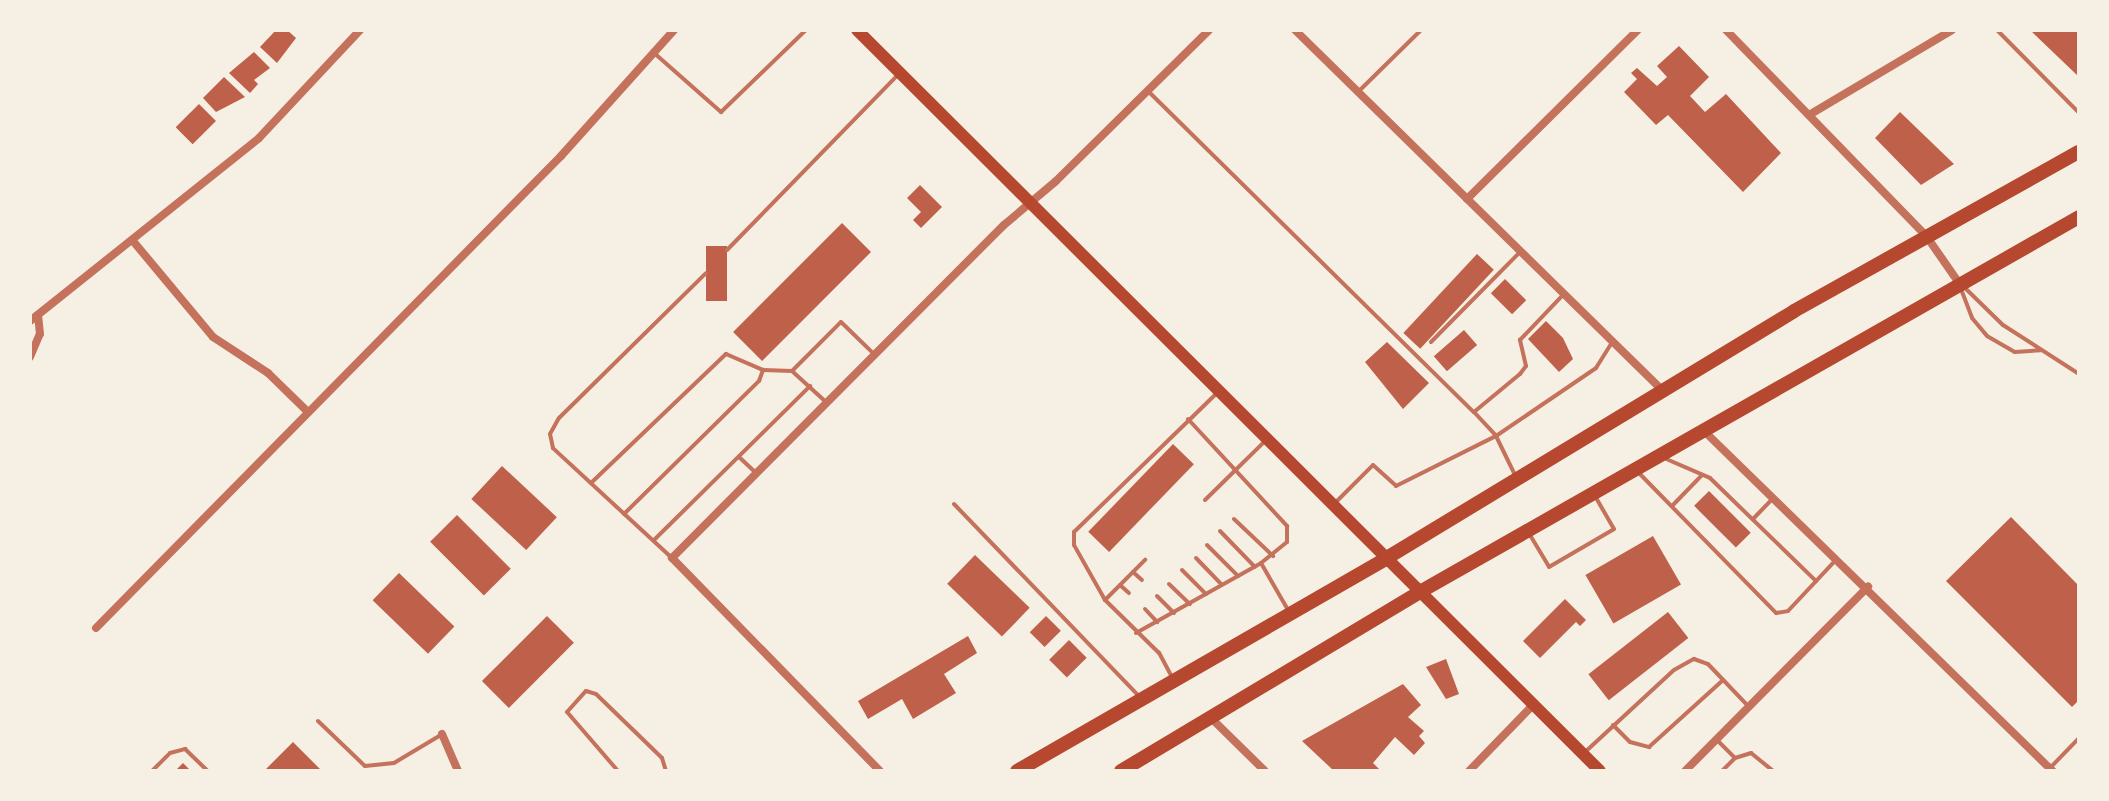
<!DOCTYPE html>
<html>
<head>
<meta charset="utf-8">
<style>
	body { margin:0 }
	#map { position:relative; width:2109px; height:801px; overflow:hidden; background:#f6efe4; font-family:"Open Sans",sans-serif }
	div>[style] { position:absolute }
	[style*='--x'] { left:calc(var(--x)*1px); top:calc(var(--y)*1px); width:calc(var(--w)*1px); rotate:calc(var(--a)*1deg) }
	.building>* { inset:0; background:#bf614a; transform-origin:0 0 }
	.service>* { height:4px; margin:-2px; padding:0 2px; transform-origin:2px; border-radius:2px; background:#c5725c }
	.minor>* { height:8px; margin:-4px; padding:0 4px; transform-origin:4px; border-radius:4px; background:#c5725c }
	.secondary>* { height:12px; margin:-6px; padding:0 6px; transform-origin:6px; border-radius:6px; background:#b5482f }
	.trunk>* { height:14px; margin:-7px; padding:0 7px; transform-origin:7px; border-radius:7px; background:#b5482f }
	span { translate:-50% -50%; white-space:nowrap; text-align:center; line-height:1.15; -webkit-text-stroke:7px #f6efe4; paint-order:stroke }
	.frame { position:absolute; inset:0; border:32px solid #f6efe4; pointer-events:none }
</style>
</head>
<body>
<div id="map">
	<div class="building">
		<div style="clip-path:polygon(276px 30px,287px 30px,296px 38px,277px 63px,260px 47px)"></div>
		<div style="clip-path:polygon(2030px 30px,2079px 30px,2079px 77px)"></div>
		<div style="clip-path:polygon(1679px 46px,1709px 77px,1690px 96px,1705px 112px,1726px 94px,1781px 153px,1743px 192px,1668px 115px,1656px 125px,1624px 92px,1637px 79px,1631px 73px,1637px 68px,1657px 86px,1667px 77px,1657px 66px)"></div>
		<div style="clip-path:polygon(254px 52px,270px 68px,254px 80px,258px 84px,250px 93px,229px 73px)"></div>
		<div style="clip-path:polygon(224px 77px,245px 97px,216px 112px,203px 98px)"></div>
		<div style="left:199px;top:104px;width:24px;height:33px;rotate:45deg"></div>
		<div style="clip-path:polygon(1900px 112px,1954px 164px,1921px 185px,1875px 138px)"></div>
		<div style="clip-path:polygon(920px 185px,942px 207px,921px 228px,913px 220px,921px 212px,907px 198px)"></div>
		<div style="left:842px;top:223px;width:41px;height:154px;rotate:45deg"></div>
		<div style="left:706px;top:246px;width:21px;height:55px"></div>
		<div style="left:1477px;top:254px;width:23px;height:108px;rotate:43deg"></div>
		<div style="left:1505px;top:279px;width:30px;height:20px;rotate:45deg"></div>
		<div style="clip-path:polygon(1546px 321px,1563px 338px,1573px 359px,1559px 372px,1528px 339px)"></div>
		<div style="left:1464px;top:330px;width:20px;height:40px;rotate:49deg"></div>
		<div style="clip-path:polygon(1387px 342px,1429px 383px,1403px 409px,1365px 362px)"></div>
		<div style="left:1173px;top:444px;width:29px;height:122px;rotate:44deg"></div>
		<div style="left:502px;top:466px;width:75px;height:45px;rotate:43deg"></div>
		<div style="left:1709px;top:491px;width:59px;height:21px;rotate:45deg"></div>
		<div style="left:457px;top:515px;width:76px;height:38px;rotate:45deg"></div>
		<div style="clip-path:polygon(2011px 517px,2079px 586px,2079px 700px,2072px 707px,1946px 581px)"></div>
		<div style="left:1653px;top:536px;width:56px;height:78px;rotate:60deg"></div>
		<div style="left:975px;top:555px;width:76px;height:40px;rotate:44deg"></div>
		<div style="left:399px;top:573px;width:77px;height:38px;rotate:44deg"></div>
		<div style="clip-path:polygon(1565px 599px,1586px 620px,1580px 626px,1576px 622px,1540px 658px,1523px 641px)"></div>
		<div style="left:1668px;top:612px;width:33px;height:101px;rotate:52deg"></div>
		<div style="left:547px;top:616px;width:38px;height:92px;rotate:45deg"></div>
		<div style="left:1046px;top:616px;width:21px;height:23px;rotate:45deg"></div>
		<div style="clip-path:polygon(968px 636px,977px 653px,944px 674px,956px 693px,913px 719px,902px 699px,868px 719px,858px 701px)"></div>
		<div style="left:1069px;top:640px;width:25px;height:28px;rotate:45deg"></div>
		<div style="clip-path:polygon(1446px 659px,1459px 694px,1446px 699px,1426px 667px)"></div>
		<div style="clip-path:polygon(1403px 684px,1421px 705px,1408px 717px,1424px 731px,1419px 736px,1425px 743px,1414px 755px,1395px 737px,1373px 763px,1381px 771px,1334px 771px,1302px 741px)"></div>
		<div style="clip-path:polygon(293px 742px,322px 771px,264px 771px)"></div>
		<div style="clip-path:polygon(183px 763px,191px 771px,175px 771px)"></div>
	</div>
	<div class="service">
		<div style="--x:1997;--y:30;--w:117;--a:45.3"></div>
		<div style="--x:653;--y:52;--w:91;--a:41.4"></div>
		<div style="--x:721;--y:112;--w:118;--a:-44"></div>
		<div style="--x:1359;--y:91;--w:87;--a:-44.5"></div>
		<div style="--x:1149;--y:92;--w:456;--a:44.6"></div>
		<div style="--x:1474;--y:412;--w:33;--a:47"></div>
		<div style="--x:1496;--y:436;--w:46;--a:64"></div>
		<div style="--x:727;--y:250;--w:245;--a:-45.7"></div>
		<div style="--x:1964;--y:287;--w:54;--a:44.3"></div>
		<div style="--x:2003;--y:325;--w:90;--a:32.8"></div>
		<div style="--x:1961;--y:289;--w:31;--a:69"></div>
		<div style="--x:1972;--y:318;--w:23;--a:50"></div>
		<div style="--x:1987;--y:336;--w:32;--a:30"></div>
		<div style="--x:2015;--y:352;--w:26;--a:-4"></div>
		<div style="--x:1431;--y:342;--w:125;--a:-45.3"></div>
		<div style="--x:792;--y:371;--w:69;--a:-45"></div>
		<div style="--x:841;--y:322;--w:45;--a:44.1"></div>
		<div style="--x:1474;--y:412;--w:60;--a:-39.6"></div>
		<div style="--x:1520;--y:374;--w:10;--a:-53"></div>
		<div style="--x:1526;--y:366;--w:27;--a:-103"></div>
		<div style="--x:1520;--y:340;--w:64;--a:-46.3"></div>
		<div style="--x:1188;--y:419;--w:146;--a:47.2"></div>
		<div style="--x:1287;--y:526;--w:16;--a:90"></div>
		<div style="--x:1287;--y:542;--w:33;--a:141"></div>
		<div style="--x:739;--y:457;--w:23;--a:43"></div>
		<div style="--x:1664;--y:458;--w:50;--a:23.5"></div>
		<div style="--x:1710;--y:478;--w:148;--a:44.2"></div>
		<div style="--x:1637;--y:471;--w:199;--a:45.6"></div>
		<div style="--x:1776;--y:613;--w:12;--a:-9"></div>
		<div style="--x:1788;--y:611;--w:69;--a:-46.8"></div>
		<div style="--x:591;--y:483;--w:187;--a:-43.7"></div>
		<div style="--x:726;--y:354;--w:40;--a:23.4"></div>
		<div style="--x:763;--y:370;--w:29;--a:2"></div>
		<div style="--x:792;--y:371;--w:46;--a:42.4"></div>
		<div style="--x:1205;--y:500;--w:83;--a:-44.5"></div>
		<div style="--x:954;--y:504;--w:265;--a:46.1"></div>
		<div style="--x:1334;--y:504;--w:55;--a:-45"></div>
		<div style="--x:1373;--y:465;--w:31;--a:42"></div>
		<div style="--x:1396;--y:486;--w:112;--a:-26.6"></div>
		<div style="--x:1496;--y:436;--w:121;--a:-34.2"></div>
		<div style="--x:1596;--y:368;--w:31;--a:-58"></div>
		<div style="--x:1673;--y:505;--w:42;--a:-46"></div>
		<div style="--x:624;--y:514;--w:190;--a:-44.6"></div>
		<div style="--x:759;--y:381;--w:12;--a:-70"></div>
		<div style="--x:1234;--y:519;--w:54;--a:43.5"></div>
		<div style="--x:1753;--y:519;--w:29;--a:-46"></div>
		<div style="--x:1220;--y:531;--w:50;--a:45.8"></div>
		<div style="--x:1530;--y:535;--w:37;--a:59"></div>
		<div style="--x:1549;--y:567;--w:75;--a:-30.3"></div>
		<div style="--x:1614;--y:529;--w:38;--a:-120"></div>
		<div style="--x:655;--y:539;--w:218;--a:-44.6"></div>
		<div style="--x:1207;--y:545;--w:44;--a:45"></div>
		<div style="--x:672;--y:558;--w:162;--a:-137.3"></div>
		<div style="--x:553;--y:448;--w:14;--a:-102"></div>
		<div style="--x:550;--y:434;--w:18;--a:-61"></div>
		<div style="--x:559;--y:418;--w:206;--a:-44.6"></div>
		<div style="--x:1196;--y:558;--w:37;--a:46"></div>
		<div style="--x:1182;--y:570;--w:34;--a:45"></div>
		<div style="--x:1133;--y:572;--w:12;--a:42"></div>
		<div style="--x:1169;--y:584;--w:29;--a:44"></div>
		<div style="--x:1120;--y:585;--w:12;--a:42"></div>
		<div style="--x:1157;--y:596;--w:24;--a:45"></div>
		<div style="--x:1105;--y:600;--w:57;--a:-45"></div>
		<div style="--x:1145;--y:609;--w:18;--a:47"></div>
		<div style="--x:1136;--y:633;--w:143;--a:-29.2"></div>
		<div style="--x:1261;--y:563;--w:54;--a:60.1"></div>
		<div style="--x:1173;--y:679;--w:30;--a:-118"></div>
		<div style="--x:1159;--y:653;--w:76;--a:-135.5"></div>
		<div style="--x:1105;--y:600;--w:63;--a:-119.4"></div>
		<div style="--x:1074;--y:545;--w:13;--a:-90"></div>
		<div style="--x:1074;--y:532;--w:198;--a:-44.2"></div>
		<div style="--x:318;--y:721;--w:65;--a:43.8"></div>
		<div style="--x:365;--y:766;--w:29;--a:-6"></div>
		<div style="--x:394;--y:763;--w:55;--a:-30.8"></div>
		<div style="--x:1613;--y:725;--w:24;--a:45"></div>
		<div style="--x:1630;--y:742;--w:20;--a:15"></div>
		<div style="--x:1649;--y:747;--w:98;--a:-42.1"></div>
		<div style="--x:1717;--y:740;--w:25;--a:45"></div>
		<div style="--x:1735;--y:758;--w:17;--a:-17"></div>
		<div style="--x:1751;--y:753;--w:28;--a:39"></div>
		<div style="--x:1584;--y:753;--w:122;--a:-42.7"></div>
		<div style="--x:1674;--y:670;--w:23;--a:-29"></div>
		<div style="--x:1694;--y:659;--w:15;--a:20"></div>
		<div style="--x:1708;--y:664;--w:59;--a:46.4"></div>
		<div style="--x:2050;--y:768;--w:42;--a:-46"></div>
		<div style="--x:152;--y:771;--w:25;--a:-45"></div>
		<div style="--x:170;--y:753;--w:16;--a:-15"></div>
		<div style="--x:185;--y:749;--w:32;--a:44"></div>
		<div style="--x:618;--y:771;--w:78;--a:-130.8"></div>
		<div style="--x:567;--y:712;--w:28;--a:-48"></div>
		<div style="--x:586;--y:691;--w:10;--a:17"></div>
		<div style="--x:596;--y:694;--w:92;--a:44.1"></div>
		<div style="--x:662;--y:758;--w:14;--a:73"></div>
		<div style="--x:1722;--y:771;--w:17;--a:-45"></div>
	</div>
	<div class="minor">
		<div style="--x:1295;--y:30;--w:514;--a:44.45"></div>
		<div style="--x:1726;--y:30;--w:289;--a:45.8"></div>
		<div style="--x:1927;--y:237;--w:56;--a:55.2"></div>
		<div style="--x:1809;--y:115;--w:166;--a:-30.7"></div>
		<div style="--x:1467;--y:199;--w:240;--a:-44.7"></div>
		<div style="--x:133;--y:241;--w:125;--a:50.2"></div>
		<div style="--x:213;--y:337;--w:66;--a:33.2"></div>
		<div style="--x:268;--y:373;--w:56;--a:44.3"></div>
		<div style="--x:30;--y:321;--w:293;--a:-38.6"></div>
		<div style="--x:259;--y:138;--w:148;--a:-46.9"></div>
		<div style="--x:30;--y:357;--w:25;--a:-67"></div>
		<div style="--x:40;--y:334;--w:19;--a:-96"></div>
		<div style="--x:1702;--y:429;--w:490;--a:44.3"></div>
		<div style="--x:96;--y:628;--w:663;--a:-45.43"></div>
		<div style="--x:561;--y:156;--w:169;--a:-48.1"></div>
		<div style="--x:1209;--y:716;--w:78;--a:44.5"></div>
		<div style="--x:442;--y:734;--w:40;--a:66.6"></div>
		<div style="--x:880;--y:771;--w:298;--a:-134.3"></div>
		<div style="--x:672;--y:558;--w:470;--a:-45.1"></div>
		<div style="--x:1004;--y:225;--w:68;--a:-40.2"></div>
		<div style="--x:1056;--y:181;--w:215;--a:-44.6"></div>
		<div style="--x:1469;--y:771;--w:91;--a:-45.9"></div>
		<div style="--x:1685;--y:771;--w:260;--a:-45.2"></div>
	</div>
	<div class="secondary">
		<div style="--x:857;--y:30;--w:1049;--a:44.92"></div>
	</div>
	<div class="trunk">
		<div style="--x:1017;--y:771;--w:425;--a:-29.9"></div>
		<div style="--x:1385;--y:559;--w:478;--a:-31.2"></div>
		<div style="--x:1794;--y:311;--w:326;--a:-29.2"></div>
		<div style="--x:1121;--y:771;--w:346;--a:-30.9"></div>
		<div style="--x:1418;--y:593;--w:760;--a:-29.63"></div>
	</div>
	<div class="frame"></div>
</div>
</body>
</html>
